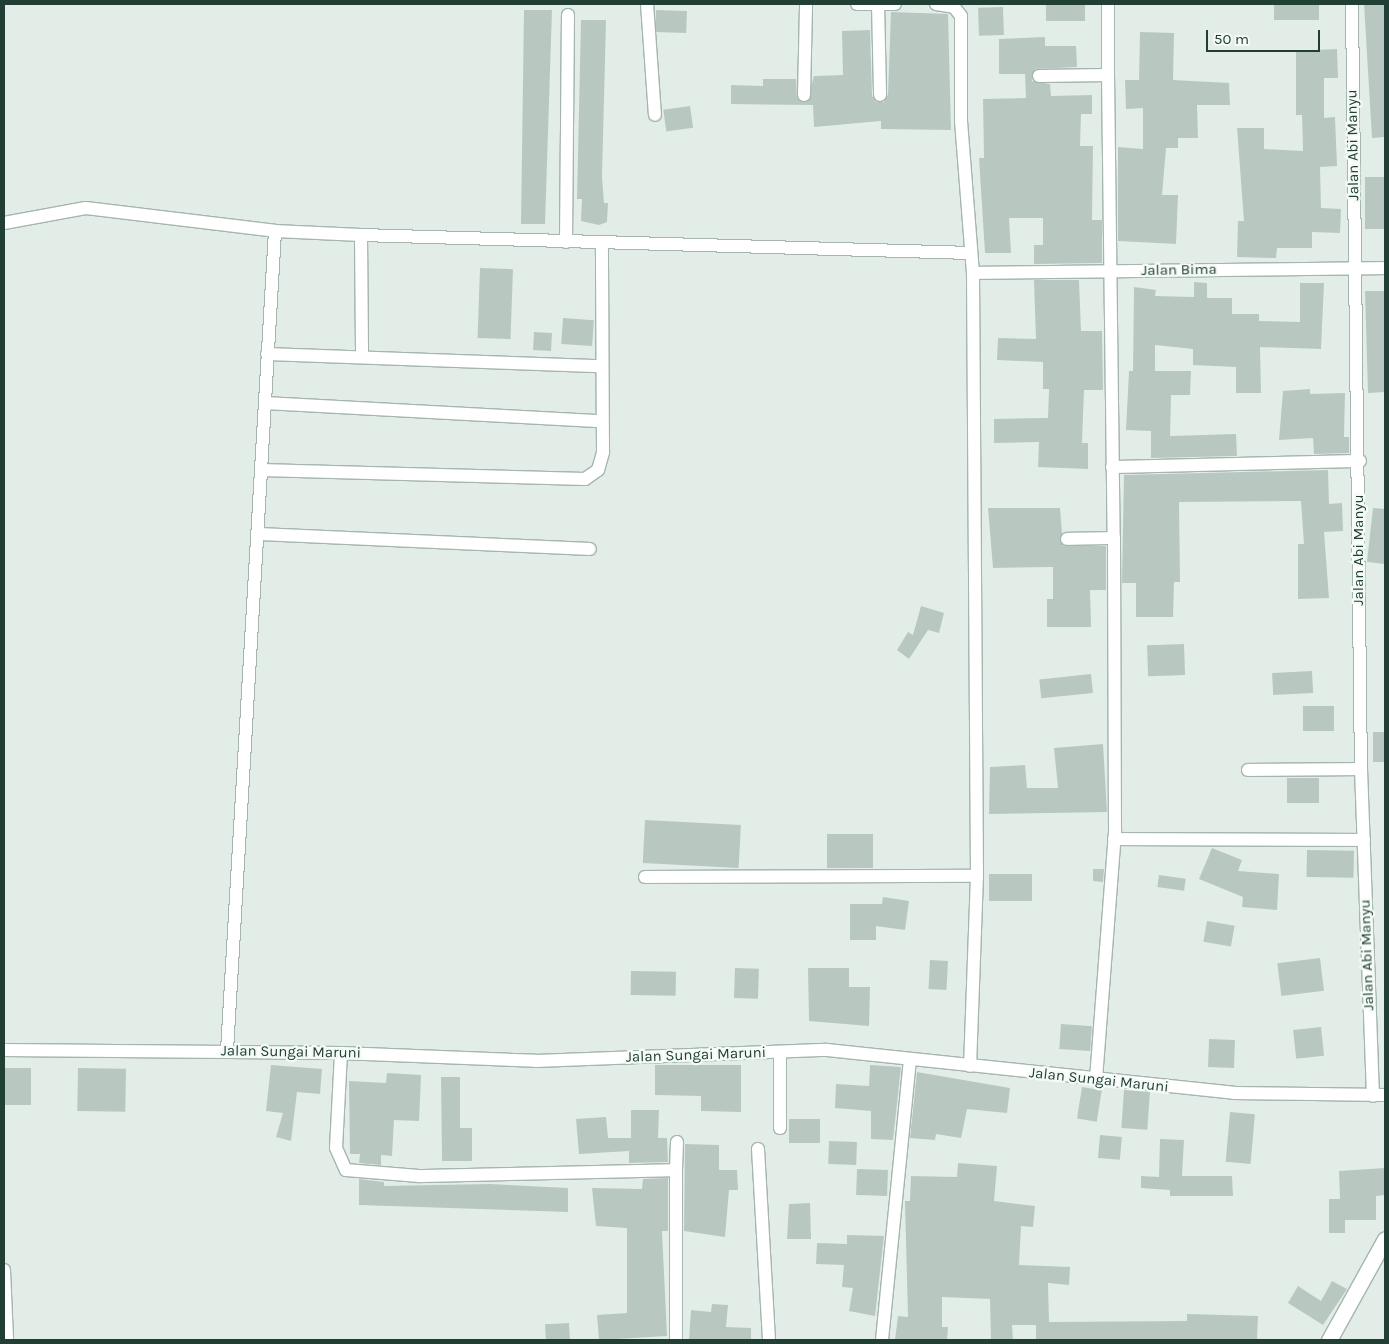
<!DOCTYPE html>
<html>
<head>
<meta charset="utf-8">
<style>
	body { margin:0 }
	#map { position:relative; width:1389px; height:1344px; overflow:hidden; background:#e3ede8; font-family:Karla,sans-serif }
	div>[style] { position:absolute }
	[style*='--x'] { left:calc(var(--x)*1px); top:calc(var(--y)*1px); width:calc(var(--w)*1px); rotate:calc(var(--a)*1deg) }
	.building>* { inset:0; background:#b8c8c1; transform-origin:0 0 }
	.roads { filter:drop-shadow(1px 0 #a5b5af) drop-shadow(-1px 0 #a5b5af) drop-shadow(0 1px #a5b5af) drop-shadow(0 -1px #a5b5af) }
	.minor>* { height:12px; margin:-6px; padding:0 6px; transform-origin:6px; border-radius:6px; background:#fff }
	.tertiary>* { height:15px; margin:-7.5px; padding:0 7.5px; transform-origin:7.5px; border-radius:7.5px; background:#fff }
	span { translate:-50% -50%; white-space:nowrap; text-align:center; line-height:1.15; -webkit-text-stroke:4.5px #f4faf6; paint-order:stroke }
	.street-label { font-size:15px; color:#223f36 }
	.frame { position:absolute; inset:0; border:5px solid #223f36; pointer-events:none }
	.scale { position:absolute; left:1206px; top:30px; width:114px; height:22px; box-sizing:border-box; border:2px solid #223f36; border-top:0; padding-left:6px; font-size:15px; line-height:18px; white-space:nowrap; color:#223f36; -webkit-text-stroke:4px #f4faf6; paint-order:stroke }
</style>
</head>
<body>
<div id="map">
	<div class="building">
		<div style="left:1046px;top:4px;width:39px;height:17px"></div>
		<div style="left:1274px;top:4px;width:45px;height:16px"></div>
		<div style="clip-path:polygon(1364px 4px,1385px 4px,1385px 137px,1372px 138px)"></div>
		<div style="left:1003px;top:7px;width:28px;height:25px;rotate:88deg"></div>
		<div style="clip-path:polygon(524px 10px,552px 10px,545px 224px,521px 224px)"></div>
		<div style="left:656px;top:10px;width:31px;height:22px;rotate:2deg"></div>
		<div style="clip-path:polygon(891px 12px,948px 14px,951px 130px,881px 129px,881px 121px,814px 127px,813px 105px,731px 104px,731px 85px,763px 86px,763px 79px,796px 79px,797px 98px,807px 102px,814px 76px,843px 75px,842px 31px,870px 30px,872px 96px,876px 102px,884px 102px,888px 95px)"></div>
		<div style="clip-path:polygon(581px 20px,606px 20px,602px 177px,604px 203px,608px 203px,607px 222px,599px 225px,581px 221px,582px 199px,577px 199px)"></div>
		<div style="clip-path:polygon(1140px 32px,1174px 33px,1173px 80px,1229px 83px,1230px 105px,1197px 105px,1198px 138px,1178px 138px,1178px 148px,1166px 148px,1162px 195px,1178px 195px,1176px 244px,1118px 241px,1118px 147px,1143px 149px,1143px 108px,1126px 109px,1125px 80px,1139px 80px)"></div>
		<div style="clip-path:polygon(1045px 37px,1045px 46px,1076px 46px,1077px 67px,1035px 69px,1032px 81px,1050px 84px,1051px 96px,1092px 95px,1092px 114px,1081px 114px,1080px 146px,1093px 146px,1092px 220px,1102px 220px,1102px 263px,1034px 264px,1034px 245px,1043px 245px,1043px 218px,1009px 218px,1011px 253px,985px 253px,979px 158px,984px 158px,983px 99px,1026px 98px,1025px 74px,999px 74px,999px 39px)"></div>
		<div style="clip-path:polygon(1337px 49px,1338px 78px,1324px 78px,1324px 118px,1335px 117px,1337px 166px,1320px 167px,1321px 208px,1341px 209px,1340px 233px,1312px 232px,1312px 248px,1277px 248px,1276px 258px,1237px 257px,1238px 221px,1244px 221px,1237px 128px,1264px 128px,1264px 149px,1303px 151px,1302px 115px,1296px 115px,1296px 51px)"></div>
		<div style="left:690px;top:106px;width:22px;height:27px;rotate:82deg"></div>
		<div style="left:1365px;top:177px;width:20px;height:52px"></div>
		<div style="left:480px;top:268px;width:33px;height:70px;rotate:2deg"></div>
		<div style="clip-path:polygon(1034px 280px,1079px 280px,1081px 331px,1102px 331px,1103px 390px,1084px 390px,1082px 443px,1088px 443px,1088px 469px,1038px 467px,1039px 442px,994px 443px,994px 419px,1048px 418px,1049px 389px,1043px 389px,1043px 362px,997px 360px,998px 338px,1036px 339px)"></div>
		<div style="clip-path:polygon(1194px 282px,1207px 283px,1207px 298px,1232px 298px,1232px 314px,1259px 314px,1259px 321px,1300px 322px,1300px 283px,1324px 283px,1321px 349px,1260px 347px,1261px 393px,1236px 393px,1236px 367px,1193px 365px,1193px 349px,1155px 345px,1155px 371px,1191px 371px,1190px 395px,1171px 395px,1170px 436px,1236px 434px,1237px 456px,1151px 458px,1151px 431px,1126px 430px,1129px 371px,1133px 371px,1134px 287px,1156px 290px,1155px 296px,1194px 297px)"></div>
		<div style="clip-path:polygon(1365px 291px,1385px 291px,1385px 392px,1368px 393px)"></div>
		<div style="left:563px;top:318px;width:31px;height:26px;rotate:4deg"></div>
		<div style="left:534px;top:332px;width:18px;height:18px;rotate:3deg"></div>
		<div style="clip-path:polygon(1310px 389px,1310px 394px,1345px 393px,1344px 437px,1349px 437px,1349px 453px,1314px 454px,1313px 438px,1279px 440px,1283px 391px)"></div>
		<div style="clip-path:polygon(1328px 470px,1329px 504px,1342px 503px,1343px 531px,1324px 532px,1329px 598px,1298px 599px,1298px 544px,1304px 544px,1301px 501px,1179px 502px,1180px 582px,1174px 582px,1173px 617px,1136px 617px,1136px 583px,1122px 583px,1124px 475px)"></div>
		<div style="clip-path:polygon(988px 508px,1060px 508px,1063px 546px,1106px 546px,1106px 590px,1090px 590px,1091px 627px,1047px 627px,1047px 599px,1053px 599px,1053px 567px,993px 568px)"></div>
		<div style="clip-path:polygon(1373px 508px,1385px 509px,1385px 564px,1367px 562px)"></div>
		<div style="clip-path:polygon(921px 606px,944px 613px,939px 633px,928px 630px,909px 659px,897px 650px,908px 632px,913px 635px)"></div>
		<div style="left:1184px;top:644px;width:31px;height:37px;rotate:88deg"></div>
		<div style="left:1312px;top:671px;width:22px;height:40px;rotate:87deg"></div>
		<div style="left:1091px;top:674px;width:19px;height:52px;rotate:84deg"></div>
		<div style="left:1303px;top:706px;width:31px;height:25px"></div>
		<div style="left:1373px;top:732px;width:12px;height:30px"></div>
		<div style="clip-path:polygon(1103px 744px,1107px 812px,989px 814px,990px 767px,1025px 765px,1027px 788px,1058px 788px,1054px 748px)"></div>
		<div style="left:1287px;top:778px;width:32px;height:25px"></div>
		<div style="left:645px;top:820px;width:96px;height:43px;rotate:3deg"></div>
		<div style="left:827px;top:834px;width:46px;height:34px"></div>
		<div style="clip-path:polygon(1212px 848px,1242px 860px,1238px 871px,1279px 874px,1277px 910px,1242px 907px,1243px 897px,1199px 879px)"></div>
		<div style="left:1307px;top:850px;width:47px;height:27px;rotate:1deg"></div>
		<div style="clip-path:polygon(1093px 869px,1104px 869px,1103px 882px,1093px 881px)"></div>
		<div style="left:989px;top:874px;width:43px;height:27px"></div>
		<div style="left:1159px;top:875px;width:27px;height:12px;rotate:8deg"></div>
		<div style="clip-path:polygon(883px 897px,909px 901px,905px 930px,876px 926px,876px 940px,850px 940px,850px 904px,882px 904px)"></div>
		<div style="left:1207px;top:921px;width:28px;height:21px;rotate:10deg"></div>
		<div style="left:1320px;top:958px;width:33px;height:43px;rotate:83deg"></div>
		<div style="left:930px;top:960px;width:18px;height:29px;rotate:3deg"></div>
		<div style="left:735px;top:968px;width:24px;height:30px;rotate:2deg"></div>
		<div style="clip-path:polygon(808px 968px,849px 968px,849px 987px,870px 987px,869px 1026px,809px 1021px)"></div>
		<div style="left:631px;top:971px;width:45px;height:24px;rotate:1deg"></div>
		<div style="left:1061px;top:1024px;width:31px;height:25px;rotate:4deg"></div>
		<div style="left:1321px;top:1027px;width:29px;height:28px;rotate:84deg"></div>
		<div style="left:1209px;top:1039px;width:26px;height:28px;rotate:2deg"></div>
		<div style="clip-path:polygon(271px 1065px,322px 1069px,320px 1094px,297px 1092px,291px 1141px,276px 1137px,283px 1113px,266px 1111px)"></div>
		<div style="clip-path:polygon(655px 1065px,741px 1065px,741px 1112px,701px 1111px,701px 1096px,655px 1095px)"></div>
		<div style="clip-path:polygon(870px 1065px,901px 1067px,893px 1140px,871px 1139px,871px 1111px,835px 1108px,836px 1084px,869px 1086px)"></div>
		<div style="left:4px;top:1068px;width:27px;height:37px"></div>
		<div style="left:78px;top:1068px;width:48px;height:43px;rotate:1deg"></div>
		<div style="clip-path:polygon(917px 1072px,1010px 1088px,1007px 1113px,967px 1109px,961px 1138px,936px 1134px,935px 1140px,910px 1138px)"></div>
		<div style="clip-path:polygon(387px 1073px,421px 1075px,419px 1121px,394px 1120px,392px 1156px,381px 1155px,381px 1165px,359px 1163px,360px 1154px,350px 1154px,349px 1081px,386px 1083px)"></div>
		<div style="clip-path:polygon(441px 1077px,460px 1077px,460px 1128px,472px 1128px,472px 1161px,442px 1161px)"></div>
		<div style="left:1082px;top:1087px;width:20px;height:32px;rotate:9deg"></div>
		<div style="left:1124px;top:1090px;width:26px;height:38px;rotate:4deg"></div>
		<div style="clip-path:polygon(631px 1110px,659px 1110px,658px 1138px,667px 1138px,668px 1162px,629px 1163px,629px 1151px,579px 1154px,576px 1119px,606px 1117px,608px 1138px,631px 1138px)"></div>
		<div style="left:1230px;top:1112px;width:25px;height:50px;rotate:5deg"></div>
		<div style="left:789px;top:1119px;width:31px;height:24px"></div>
		<div style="left:1100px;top:1135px;width:22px;height:23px;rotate:5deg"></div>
		<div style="clip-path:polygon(1160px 1139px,1184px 1140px,1182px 1176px,1232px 1176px,1233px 1196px,1170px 1196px,1170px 1190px,1141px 1188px,1141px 1176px,1159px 1177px)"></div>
		<div style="left:829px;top:1141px;width:28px;height:23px;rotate:2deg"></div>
		<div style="clip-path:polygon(685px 1144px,719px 1145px,719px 1170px,737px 1170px,738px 1190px,729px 1190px,725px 1237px,684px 1231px)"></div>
		<div style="clip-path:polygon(958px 1163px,997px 1166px,994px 1201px,1035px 1206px,1033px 1227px,1021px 1226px,1019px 1265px,1070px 1267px,1069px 1285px,1048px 1283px,1049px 1322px,1187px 1321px,1187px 1314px,1258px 1316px,1257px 1340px,1036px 1340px,1036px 1325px,1012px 1325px,1013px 1340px,991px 1340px,990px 1299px,942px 1297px,942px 1327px,948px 1327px,947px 1340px,895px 1340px,898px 1316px,908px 1317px,905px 1201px,910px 1201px,911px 1176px,957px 1177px)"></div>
		<div style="clip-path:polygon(1385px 1168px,1385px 1195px,1376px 1196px,1376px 1220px,1345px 1220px,1345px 1233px,1329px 1233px,1329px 1199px,1340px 1199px,1339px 1171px)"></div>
		<div style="left:857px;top:1169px;width:31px;height:26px;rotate:2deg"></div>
		<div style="clip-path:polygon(668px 1178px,668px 1231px,662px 1231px,667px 1336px,599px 1340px,597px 1315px,627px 1313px,627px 1228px,596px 1226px,592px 1188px,642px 1189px,643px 1179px)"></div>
		<div style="clip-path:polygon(359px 1179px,384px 1182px,384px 1186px,490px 1184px,568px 1188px,568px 1212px,359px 1205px)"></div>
		<div style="clip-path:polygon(810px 1203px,811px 1239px,787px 1239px,789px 1204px)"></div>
		<div style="clip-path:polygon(847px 1235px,884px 1236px,875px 1316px,849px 1311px,853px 1288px,842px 1287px,844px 1265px,816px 1264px,817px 1243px,847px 1244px)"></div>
		<div style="clip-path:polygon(1332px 1281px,1347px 1289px,1323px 1325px,1288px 1303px,1298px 1286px,1321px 1301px)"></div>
		<div style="clip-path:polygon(712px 1304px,728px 1305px,726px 1327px,751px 1328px,751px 1340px,689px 1340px,691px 1310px,711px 1312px)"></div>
		<div style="left:569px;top:1323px;width:17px;height:24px;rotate:87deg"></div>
	</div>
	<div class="roads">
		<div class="minor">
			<div style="--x:647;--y:4;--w:111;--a:85.9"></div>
			<div style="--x:857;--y:4;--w:38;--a:0"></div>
			<div style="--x:878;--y:4;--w:91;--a:88.7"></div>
			<div style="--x:936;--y:4;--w:18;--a:9"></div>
			<div style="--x:954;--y:7;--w:11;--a:52"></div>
			<div style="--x:961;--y:16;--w:105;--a:90"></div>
			<div style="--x:961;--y:121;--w:152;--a:85.5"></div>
			<div style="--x:973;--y:273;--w:603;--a:89.62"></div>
			<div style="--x:977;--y:876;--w:190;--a:92.1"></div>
			<div style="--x:1108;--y:4;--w:71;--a:90"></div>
			<div style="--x:1352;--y:4;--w:765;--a:89.33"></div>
			<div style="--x:1361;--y:769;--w:327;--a:87.9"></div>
			<div style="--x:1039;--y:76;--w:69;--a:-0.8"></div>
			<div style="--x:1108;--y:75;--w:463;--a:89.3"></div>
			<div style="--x:1114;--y:538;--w:47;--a:178.8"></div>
			<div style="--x:804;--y:95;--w:91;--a:-88.7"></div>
			<div style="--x:4;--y:223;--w:83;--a:-10.4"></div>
			<div style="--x:86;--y:208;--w:190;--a:6.9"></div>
			<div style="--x:275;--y:231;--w:86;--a:2.7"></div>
			<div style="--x:361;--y:235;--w:609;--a:1.69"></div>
			<div style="--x:361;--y:235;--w:122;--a:89.5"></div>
			<div style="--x:566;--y:242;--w:227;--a:-89.5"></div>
			<div style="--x:973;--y:273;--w:412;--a:-0.7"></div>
			<div style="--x:267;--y:354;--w:333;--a:2.1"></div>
			<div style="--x:265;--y:403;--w:336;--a:3.1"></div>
			<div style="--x:1112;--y:467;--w:248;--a:-1.4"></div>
			<div style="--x:261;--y:470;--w:324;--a:1.6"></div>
			<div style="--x:585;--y:479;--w:16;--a:-35"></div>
			<div style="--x:598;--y:470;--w:19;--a:-74"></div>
			<div style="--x:603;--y:452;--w:206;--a:-90.3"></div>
			<div style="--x:260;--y:534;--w:330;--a:2.6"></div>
			<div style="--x:1248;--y:770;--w:113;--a:-0.5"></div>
			<div style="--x:1114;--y:839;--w:250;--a:0.2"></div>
			<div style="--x:645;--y:877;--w:332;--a:-0.2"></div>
			<div style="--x:4;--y:1050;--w:337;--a:0.5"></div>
			<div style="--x:341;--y:1053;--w:195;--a:2.3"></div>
			<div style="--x:536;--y:1061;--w:291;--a:-2.2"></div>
			<div style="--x:827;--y:1050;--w:409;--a:6"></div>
			<div style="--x:1234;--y:1093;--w:151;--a:0.8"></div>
			<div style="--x:227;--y:1051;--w:821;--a:-86.65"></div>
			<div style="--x:341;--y:1053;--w:95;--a:93"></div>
			<div style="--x:336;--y:1148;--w:24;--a:66"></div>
			<div style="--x:346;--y:1170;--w:73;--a:4.7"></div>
			<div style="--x:419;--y:1176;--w:257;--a:-1.3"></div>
			<div style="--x:676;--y:1170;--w:170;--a:90"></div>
			<div style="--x:780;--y:1053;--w:75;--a:90"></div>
			<div style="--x:1096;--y:1079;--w:250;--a:-85.6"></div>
			<div style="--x:1115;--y:830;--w:292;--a:-90.2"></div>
			<div style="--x:758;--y:1149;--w:191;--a:86.7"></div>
			<div style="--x:676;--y:1170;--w:28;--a:-88"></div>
			<div style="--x:4;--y:1270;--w:70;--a:87.5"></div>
			<div style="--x:882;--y:1340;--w:280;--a:-84.3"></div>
		</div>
		<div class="tertiary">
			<div style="--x:1329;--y:1340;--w:115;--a:-61"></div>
		</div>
	</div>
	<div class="street-label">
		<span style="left:1353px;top:145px;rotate:-91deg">Jalan Abi Manyu</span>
		<span style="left:1179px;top:270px;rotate:-1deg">Jalan Bima</span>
		<span style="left:1359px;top:550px;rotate:-90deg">Jalan Abi Manyu</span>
		<span style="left:1367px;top:955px;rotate:-92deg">Jalan Abi Manyu</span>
		<span style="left:291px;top:1052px;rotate:1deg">Jalan Sungai Maruni</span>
		<span style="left:696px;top:1055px;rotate:-2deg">Jalan Sungai Maruni</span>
		<span style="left:1099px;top:1080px;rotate:6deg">Jalan Sungai Maruni</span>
	</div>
	<div class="frame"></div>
	<div class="scale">50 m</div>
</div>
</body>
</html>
